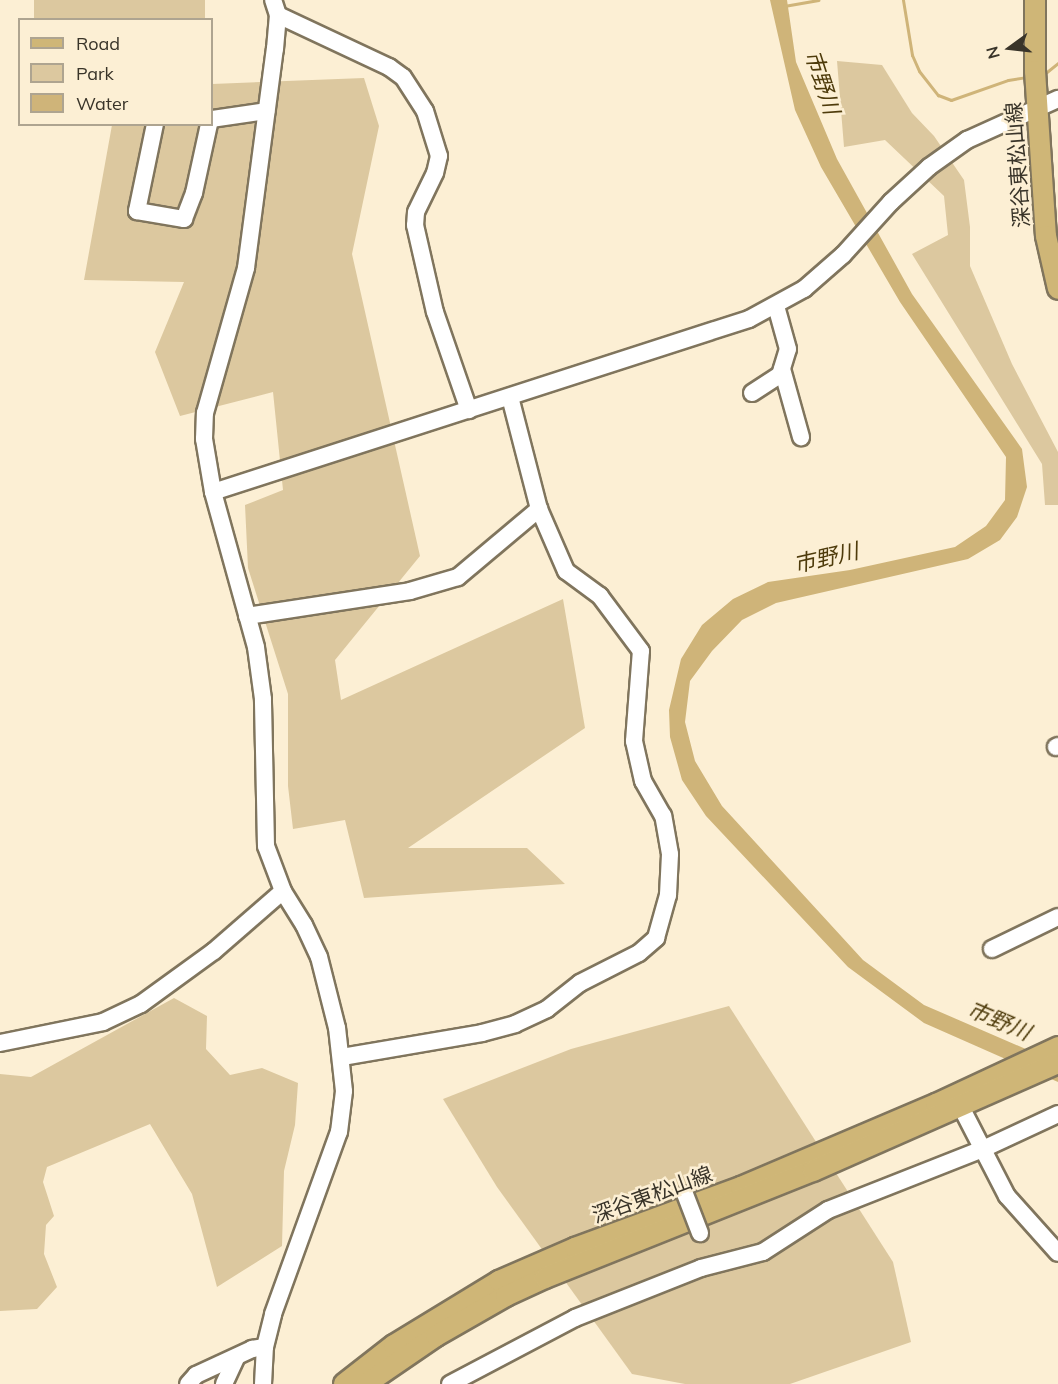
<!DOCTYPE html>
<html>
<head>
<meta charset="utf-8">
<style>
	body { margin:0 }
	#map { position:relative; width:1058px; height:1384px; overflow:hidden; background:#fcefd4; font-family:Mulish,"Noto Sans JP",sans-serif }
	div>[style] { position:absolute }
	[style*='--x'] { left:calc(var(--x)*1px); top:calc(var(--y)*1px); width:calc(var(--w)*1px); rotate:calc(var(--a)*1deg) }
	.green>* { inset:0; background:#dcc89f; transform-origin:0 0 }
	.water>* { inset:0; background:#cfb479 }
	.stream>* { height:3px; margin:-1.5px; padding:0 1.5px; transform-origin:1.5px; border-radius:1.5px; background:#cfb479 }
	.roads { filter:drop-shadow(2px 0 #80755d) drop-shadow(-2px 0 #80755d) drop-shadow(0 2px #80755d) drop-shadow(0 -2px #80755d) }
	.minor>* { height:16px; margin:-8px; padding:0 8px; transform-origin:8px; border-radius:8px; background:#fff }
	.major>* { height:20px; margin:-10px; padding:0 10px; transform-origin:10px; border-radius:10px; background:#cfb677 }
	.bridges { filter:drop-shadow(2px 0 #80755d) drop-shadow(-2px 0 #80755d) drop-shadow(0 2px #80755d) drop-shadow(0 -2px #80755d) }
	.minor-bridge>* { height:16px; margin:-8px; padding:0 8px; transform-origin:8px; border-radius:8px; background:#fff }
	span { translate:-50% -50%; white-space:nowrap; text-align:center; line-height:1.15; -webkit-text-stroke:5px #fcefd4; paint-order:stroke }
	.street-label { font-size:21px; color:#393429 }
	.water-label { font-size:22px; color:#4e3b0b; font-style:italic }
	.legend { position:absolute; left:18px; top:18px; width:195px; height:108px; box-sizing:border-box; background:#fcefd4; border:2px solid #aea490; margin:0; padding:8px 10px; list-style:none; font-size:18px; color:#393429 }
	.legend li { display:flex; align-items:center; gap:12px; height:30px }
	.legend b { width:30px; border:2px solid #aea490 }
	.north { position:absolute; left:980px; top:18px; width:60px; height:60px; -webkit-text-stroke:4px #fcefd4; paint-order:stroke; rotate:255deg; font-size:16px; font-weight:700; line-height:24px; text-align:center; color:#393429 }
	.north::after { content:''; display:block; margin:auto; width:21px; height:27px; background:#393429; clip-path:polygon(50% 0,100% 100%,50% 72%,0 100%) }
</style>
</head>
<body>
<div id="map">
	<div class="green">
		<div style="left:34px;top:0;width:171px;height:22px"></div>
		<div style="clip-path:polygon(837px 61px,882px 65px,912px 113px,934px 136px,964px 180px,970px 227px,970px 266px,1012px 364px,1058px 452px,1058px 505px,1045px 505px,1042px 464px,912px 254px,948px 235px,944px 196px,885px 140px,844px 147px)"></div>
		<div style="clip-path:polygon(364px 78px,379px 126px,352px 254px,420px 556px,335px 660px,341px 700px,563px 599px,585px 728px,408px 848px,527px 848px,565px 884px,364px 898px,345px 820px,293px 829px,288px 786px,288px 694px,248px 568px,245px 505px,283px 490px,273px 392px,180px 416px,155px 352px,184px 282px,84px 280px,112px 125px,212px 124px,212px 84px)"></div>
		<div style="clip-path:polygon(174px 998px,207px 1016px,206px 1049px,230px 1075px,262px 1068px,298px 1083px,295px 1125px,284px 1171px,282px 1246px,217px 1287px,192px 1194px,150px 1124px,47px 1167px,43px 1182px,54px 1216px,46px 1225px,44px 1254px,57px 1287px,37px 1309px,0 1311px,0 1074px,31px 1077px)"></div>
		<div style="clip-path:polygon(729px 1006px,893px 1262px,911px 1342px,790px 1384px,685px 1384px,632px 1374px,497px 1187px,443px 1099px,571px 1049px)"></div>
	</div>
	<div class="water">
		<div style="clip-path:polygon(770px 0,787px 0,796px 62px,837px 159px,912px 294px,1022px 449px,1027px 487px,1017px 517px,1000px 540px,968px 559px,776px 603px,742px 620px,712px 651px,690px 681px,685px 722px,695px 761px,722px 806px,863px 960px,924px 1005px,1058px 1063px,1058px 1082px,924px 1023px,848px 967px,706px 816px,682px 780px,670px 737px,669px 710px,681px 659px,702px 625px,733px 599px,768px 582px,850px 570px,955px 547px,986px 526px,1005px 500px,1006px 457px,900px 302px,821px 167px,795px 110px)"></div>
	</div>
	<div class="stream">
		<div style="--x:903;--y:0;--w:56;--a:80.7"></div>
		<div style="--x:912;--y:55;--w:17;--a:66"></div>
		<div style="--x:919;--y:71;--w:31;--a:52"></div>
		<div style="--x:938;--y:95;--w:14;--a:21"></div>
		<div style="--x:951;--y:100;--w:60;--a:-19.3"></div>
		<div style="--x:1008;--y:80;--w:20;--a:-9"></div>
		<div style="--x:784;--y:6;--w:35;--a:-10"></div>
		<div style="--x:1043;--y:75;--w:19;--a:-39"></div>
	</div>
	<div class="roads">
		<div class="minor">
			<div style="--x:278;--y:15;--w:123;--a:25.1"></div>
			<div style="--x:389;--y:67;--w:17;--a:36"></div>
			<div style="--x:403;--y:77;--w:40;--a:57.1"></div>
			<div style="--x:425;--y:111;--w:47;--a:72.7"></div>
			<div style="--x:439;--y:156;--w:17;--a:103"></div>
			<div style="--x:435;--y:173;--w:43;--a:116"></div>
			<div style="--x:416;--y:212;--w:13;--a:94"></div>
			<div style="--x:415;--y:225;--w:89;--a:77.1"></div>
			<div style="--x:435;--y:312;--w:104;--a:70.9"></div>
			<div style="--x:212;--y:119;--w:55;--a:-8.4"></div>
			<div style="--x:155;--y:124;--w:89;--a:101.7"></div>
			<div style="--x:137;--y:211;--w:48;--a:9.7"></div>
			<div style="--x:184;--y:219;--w:28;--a:-69"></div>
			<div style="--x:194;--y:193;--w:71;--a:-77.7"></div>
			<div style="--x:782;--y:369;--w:71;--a:74.4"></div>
			<div style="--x:752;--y:393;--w:33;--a:-33"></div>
			<div style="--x:780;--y:375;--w:27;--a:-73"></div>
			<div style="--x:788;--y:349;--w:45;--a:-105.6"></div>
			<div style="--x:213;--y:492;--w:563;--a:-17.89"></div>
			<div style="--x:749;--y:319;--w:63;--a:-28.6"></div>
			<div style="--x:804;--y:289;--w:52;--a:-41.1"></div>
			<div style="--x:843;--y:255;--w:72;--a:-47.8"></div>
			<div style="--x:891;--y:202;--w:52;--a:-42.6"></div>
			<div style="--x:929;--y:167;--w:47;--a:-35.4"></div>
			<div style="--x:967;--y:140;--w:100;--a:-24.3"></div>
			<div style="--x:247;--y:616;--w:165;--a:-8.7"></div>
			<div style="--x:410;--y:591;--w:50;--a:-16.3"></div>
			<div style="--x:458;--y:577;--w:106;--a:-40"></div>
			<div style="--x:1056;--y:747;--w:2;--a:-27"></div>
			<div style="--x:992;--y:949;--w:73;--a:-25.9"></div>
			<div style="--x:0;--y:1043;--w:105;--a:-11.5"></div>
			<div style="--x:103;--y:1022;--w:42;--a:-25.3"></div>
			<div style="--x:141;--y:1004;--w:90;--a:-36"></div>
			<div style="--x:214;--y:951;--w:91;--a:-41"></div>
			<div style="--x:342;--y:1057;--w:142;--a:-9.7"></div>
			<div style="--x:482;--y:1033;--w:34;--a:-15"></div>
			<div style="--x:515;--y:1024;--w:35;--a:-25"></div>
			<div style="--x:547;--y:1009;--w:42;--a:-38.2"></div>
			<div style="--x:580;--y:983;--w:66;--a:-27"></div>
			<div style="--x:639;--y:953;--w:23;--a:-41"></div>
			<div style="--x:656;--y:938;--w:45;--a:-74.4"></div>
			<div style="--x:668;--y:895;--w:41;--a:-87.2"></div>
			<div style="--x:670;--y:854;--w:39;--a:-100"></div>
			<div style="--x:663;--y:816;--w:40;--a:-119.7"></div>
			<div style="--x:643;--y:781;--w:41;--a:-102.7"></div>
			<div style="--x:634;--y:741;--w:90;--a:-85.6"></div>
			<div style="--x:641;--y:651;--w:69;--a:-126.7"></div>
			<div style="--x:600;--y:596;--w:42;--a:-143.7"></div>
			<div style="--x:566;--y:571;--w:68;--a:-113.5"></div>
			<div style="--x:539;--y:509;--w:116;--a:-104.5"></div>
			<div style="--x:961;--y:1107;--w:100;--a:62.7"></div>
			<div style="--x:1007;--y:1196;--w:76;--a:48.2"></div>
			<div style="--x:188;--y:1384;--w:12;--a:-48"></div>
			<div style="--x:196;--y:1375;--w:62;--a:-24.9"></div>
			<div style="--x:252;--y:1349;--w:13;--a:-9"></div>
			<div style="--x:224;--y:1384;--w:29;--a:-65"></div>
			<div style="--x:263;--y:1384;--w:37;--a:-87"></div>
			<div style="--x:265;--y:1347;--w:34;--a:-76"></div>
			<div style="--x:273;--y:1314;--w:194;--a:-70.1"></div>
			<div style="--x:339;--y:1132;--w:41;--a:-83"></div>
			<div style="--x:344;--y:1091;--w:63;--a:-96.3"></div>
			<div style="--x:337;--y:1028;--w:73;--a:-104.2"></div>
			<div style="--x:319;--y:957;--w:35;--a:-115"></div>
			<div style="--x:304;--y:925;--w:40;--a:-122"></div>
			<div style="--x:283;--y:891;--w:48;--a:-110.7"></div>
			<div style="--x:266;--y:846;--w:147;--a:-91.2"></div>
			<div style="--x:263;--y:699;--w:52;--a:-97.7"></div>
			<div style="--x:256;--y:647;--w:161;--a:-105.5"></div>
			<div style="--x:213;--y:492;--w:54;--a:-99.6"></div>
			<div style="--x:204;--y:439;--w:26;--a:-88"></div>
			<div style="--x:205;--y:413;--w:151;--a:-74.2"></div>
			<div style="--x:246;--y:268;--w:221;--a:-82.5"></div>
			<div style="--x:275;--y:49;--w:34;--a:-85"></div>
			<div style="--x:278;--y:15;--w:16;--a:-108"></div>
			<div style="--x:450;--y:1384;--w:141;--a:-27.8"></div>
			<div style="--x:575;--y:1318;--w:136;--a:-21.6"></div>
			<div style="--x:701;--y:1268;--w:64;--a:-14.5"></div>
			<div style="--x:763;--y:1252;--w:77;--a:-32.9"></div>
			<div style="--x:828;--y:1210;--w:167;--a:-21.5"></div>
			<div style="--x:983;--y:1149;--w:83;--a:-25"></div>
		</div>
		<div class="major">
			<div style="--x:1035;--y:0;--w:71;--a:90"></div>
			<div style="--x:1035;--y:71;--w:165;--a:86.2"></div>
			<div style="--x:1046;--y:236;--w:54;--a:77.2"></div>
			<div style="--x:344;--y:1384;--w:63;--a:-38"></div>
			<div style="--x:394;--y:1345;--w:123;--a:-31.4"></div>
			<div style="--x:499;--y:1281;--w:83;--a:-23.5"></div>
			<div style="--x:575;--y:1248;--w:177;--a:-20.2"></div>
			<div style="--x:741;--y:1187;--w:212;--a:-23.1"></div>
			<div style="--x:936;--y:1104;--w:135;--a:-25"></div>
			<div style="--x:366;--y:1384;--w:85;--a:-34.4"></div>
			<div style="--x:436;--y:1336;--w:81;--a:-29.7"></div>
			<div style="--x:506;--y:1296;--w:43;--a:-24.8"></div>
			<div style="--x:545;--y:1278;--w:289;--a:-21.8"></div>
			<div style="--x:813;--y:1171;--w:268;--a:-23.8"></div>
		</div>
	</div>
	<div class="bridges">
		<div class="minor-bridge">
			<div style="--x:685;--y:1194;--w:42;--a:69"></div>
		</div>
	</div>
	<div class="street-label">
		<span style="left:1017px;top:165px;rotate:-94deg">深谷東松山線</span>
		<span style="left:652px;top:1194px;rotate:-20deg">深谷東松山線</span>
	</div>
	<div class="water-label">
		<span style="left:822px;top:82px;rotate:72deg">市野川</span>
		<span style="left:826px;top:558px;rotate:-13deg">市野川</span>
		<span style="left:999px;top:1021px;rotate:23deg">市野川</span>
	</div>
	<ul class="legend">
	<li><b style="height:8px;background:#cfb677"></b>Road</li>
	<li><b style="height:16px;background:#dcc89f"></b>Park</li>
	<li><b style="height:16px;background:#cfb479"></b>Water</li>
	</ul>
	<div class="north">N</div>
</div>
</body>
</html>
